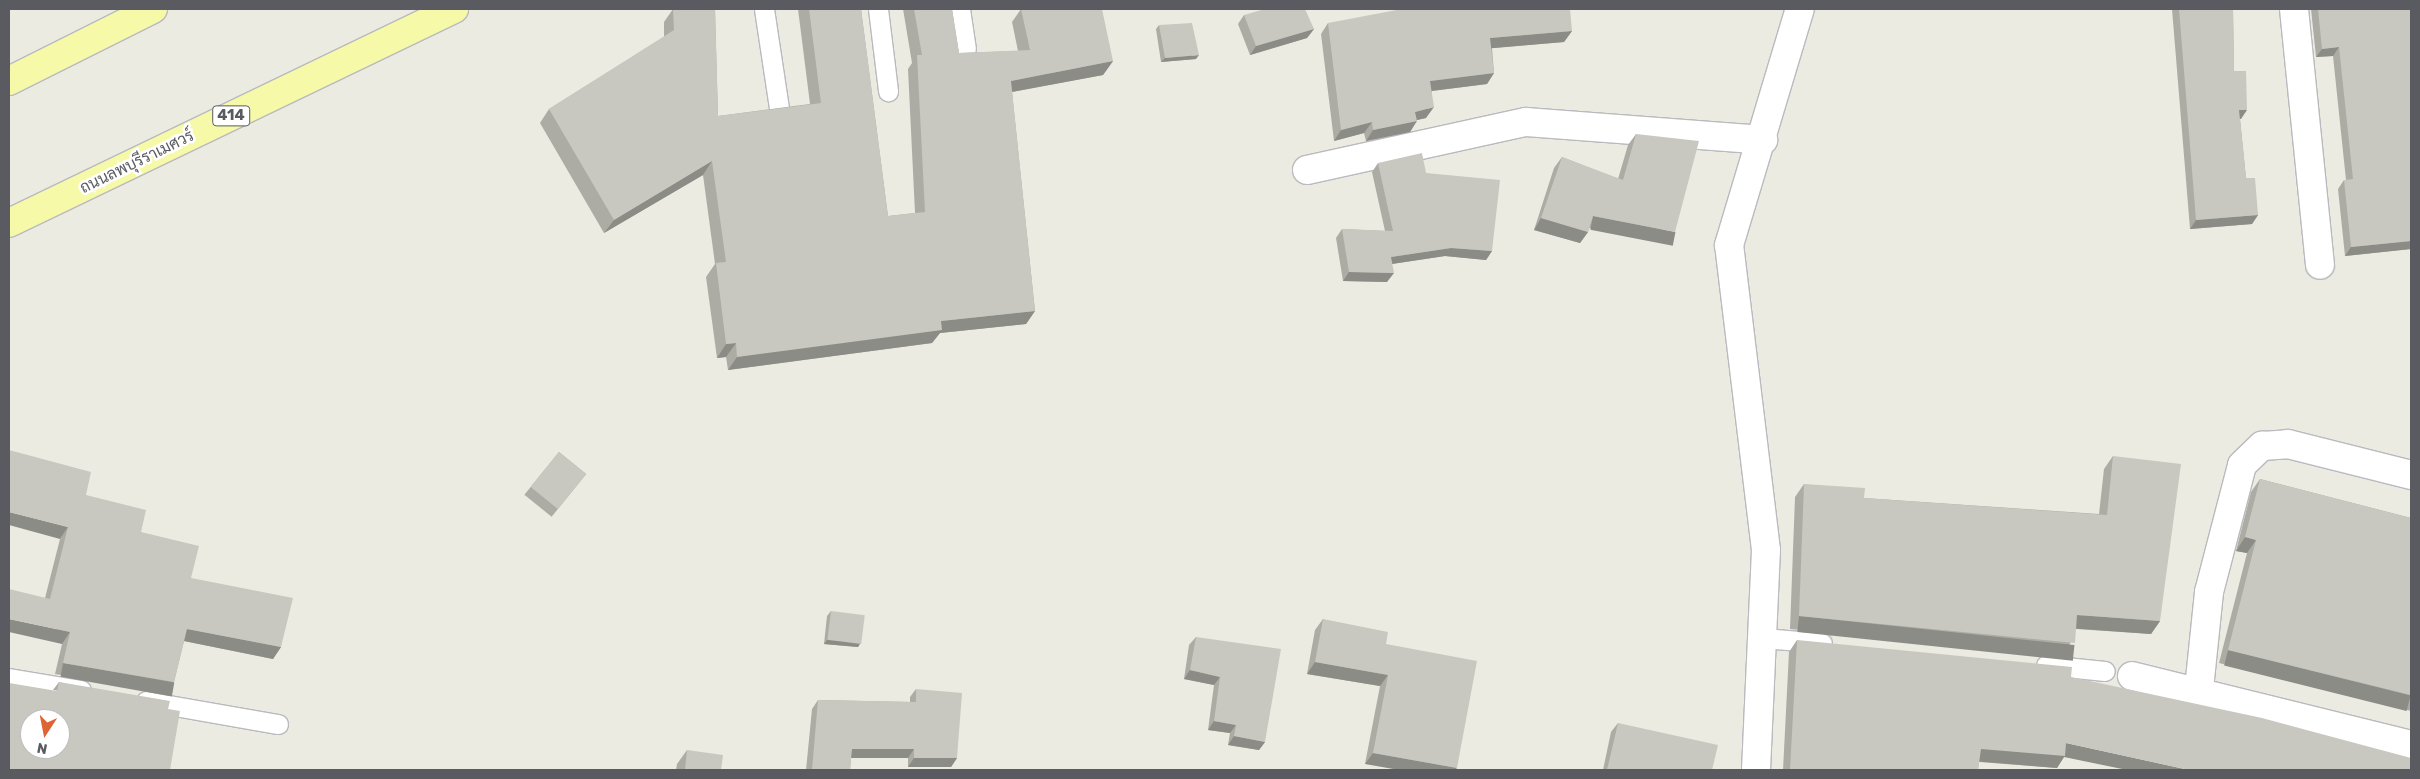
<!DOCTYPE html>
<html>
<head>
<meta charset="utf-8">
<style>
	body { margin:0 }
	#map { position:relative; width:2420px; height:779px; overflow:hidden; background:#ecebe1; font-family:Rubik,Sarabun,sans-serif }
	div>[style] { position:absolute }
	[style*='--x'] { left:calc(var(--x)*1px); top:calc(var(--y)*1px); width:calc(var(--w)*1px); rotate:calc(var(--a)*1deg) }
	.roads { filter:drop-shadow(1px 0 #b9b9bf) drop-shadow(-1px 0 #b9b9bf) drop-shadow(0 1px #b9b9bf) drop-shadow(0 -1px #b9b9bf) }
	.lane>* { height:19px; margin:-9.5px; padding:0 9.5px; transform-origin:9.5px; border-radius:9.5px; background:#fff }
	.street>* { height:28px; margin:-14px; padding:0 14px; transform-origin:14px; border-radius:14px; background:#fff }
	.primary>* { height:28px; margin:-14px; padding:0 14px; transform-origin:14px; border-radius:14px; background:#f6faa8 }
	.wall>* { inset:0; background:#acaca5; transform-origin:0 0 }
	.shaded-wall>* { inset:0; background:#8c8c86; transform-origin:0 0 }
	.building>* { inset:0; background:#c8c8c0; transform-origin:0 0 }
	span { translate:-50% -50%; white-space:nowrap; text-align:center; line-height:1.15; -webkit-text-stroke:5px #fff; paint-order:stroke }
	.shield-label span { padding:1px 4px; background:#fff; border:1px solid; border-radius:4px; -webkit-text-stroke-width:0 }
	.shield-label { font-size:15px; color:#595b61; font-weight:700 }
	.street-label { font-size:16px; color:#595b61 }
	.frame { position:absolute; inset:0; border:10px solid #595b61; pointer-events:none }
	.north { position:absolute; left:20px; top:709px; width:50px; height:50px; box-sizing:border-box; background:#fff; border:1px solid #bdbdc0; border-radius:50%; rotate:191deg; font-size:14px; font-weight:700; line-height:20px; text-align:center; color:#595b61 }
	.north::after { content:''; display:block; margin:auto; width:18px; height:22px; background:#de6435; clip-path:polygon(50% 0,100% 100%,50% 72%,0 100%) }
</style>
</head>
<body>
<div id="map">
	<div class="roads">
		<div class="lane">
			<div style="--x:764;--y:9;--w:100;--a:81.4"></div>
			<div style="--x:878;--y:9;--w:83;--a:83"></div>
			<div style="--x:960;--y:9;--w:40;--a:81.5"></div>
			<div style="--x:1764;--y:638;--w:58;--a:4.9"></div>
			<div style="--x:2046;--y:665;--w:59;--a:5.8"></div>
			<div style="--x:9;--y:678;--w:73;--a:9.5"></div>
			<div style="--x:146;--y:701;--w:134;--a:9.9"></div>
		</div>
		<div class="street">
			<div style="--x:2294;--y:9;--w:257;--a:84.2"></div>
			<div style="--x:1307;--y:170;--w:224;--a:-12.4"></div>
			<div style="--x:1526;--y:122;--w:238;--a:4.3"></div>
			<div style="--x:2132;--y:676;--w:287;--a:13.9"></div>
			<div style="--x:2199;--y:689;--w:98;--a:-84.1"></div>
			<div style="--x:2209;--y:592;--w:131;--a:-75.4"></div>
			<div style="--x:2242;--y:465;--w:28;--a:-44"></div>
			<div style="--x:2262;--y:446;--w:26;--a:-4"></div>
			<div style="--x:2288;--y:444;--w:127;--a:14.1"></div>
			<div style="--x:1756;--y:770;--w:220;--a:-87.4"></div>
			<div style="--x:1766;--y:550;--w:307;--a:-96.9"></div>
			<div style="--x:1729;--y:245;--w:246;--a:-73.3"></div>
		</div>
		<div class="primary">
			<div style="--x:9;--y:81;--w:161;--a:-26.6"></div>
			<div style="--x:9;--y:223;--w:494;--a:-25.7"></div>
		</div>
	</div>
	<div class="wall">
		<div style="clip-path:polygon(673px 9px,715px 9px,718px 116px,810px 104px,798px 9px,861px 9px,888px 216px,915px 213px,908px 69px,912px 63px,903px 9px,952px 9px,959px 53px,1018px 51px,1012px 22px,1021px 9px,1113px 61px,1103px 75px,1012px 92px,1035px 311px,1026px 324px,940px 333px,932px 343px,728px 370px,726px 357px,717px 358px,706px 277px,715px 264px,703px 175px,604px 233px,540px 123px,549px 109px,664px 37px,664px 22px)"></div>
		<div style="clip-path:polygon(2172px 9px,2233px 9px,2234px 71px,2241px 119px,2240px 119px,2246px 178px,2258px 215px,2252px 224px,2190px 229px)"></div>
		<div style="clip-path:polygon(2311px 9px,2411px 9px,2411px 249px,2345px 256px,2338px 189px,2344px 180px,2346px 180px,2333px 56px,2316px 57px)"></div>
		<div style="clip-path:polygon(1244px 15px,1314px 29px,1307px 38px,1250px 55px,1238px 24px)"></div>
		<div style="clip-path:polygon(1328px 23px,1572px 31px,1564px 42px,1492px 48px,1494px 73px,1487px 84px,1432px 91px,1426px 118px,1417px 120px,1410px 132px,1366px 141px,1364px 133px,1334px 141px,1321px 34px)"></div>
		<div style="clip-path:polygon(1159px 25px,1196px 59px,1161px 62px,1156px 29px)"></div>
		<div style="clip-path:polygon(1636px 134px,1667px 243px,1589px 228px,1588px 232px,1580px 243px,1534px 230px,1554px 168px,1562px 157px,1618px 179px,1628px 145px)"></div>
		<div style="clip-path:polygon(1378px 163px,1426px 173px,1492px 251px,1486px 260px,1445px 256px,1392px 264px,1387px 282px,1343px 281px,1336px 238px,1342px 229px,1385px 231px,1372px 172px)"></div>
		<div style="left:559px;top:452px;width:35px;height:55px;rotate:39deg"></div>
		<div style="clip-path:polygon(2113px 456px,2160px 621px,2151px 634px,2076px 629px,2065px 656px,1790px 629px,1795px 497px,1804px 484px,1864px 498px,2099px 514px,2104px 469px)"></div>
		<div style="clip-path:polygon(2260px 479px,2411px 518px,2411px 711px,2219px 663px,2247px 553px,2236px 551px,2251px 492px)"></div>
		<div style="clip-path:polygon(86px 495px,141px 532px,191px 578px,281px 647px,273px 659px,184px 641px,174px 682px,166px 693px,55px 674px,62px 644px,45px 598px,60px 539px)"></div>
		<div style="clip-path:polygon(831px 611px,861px 642px,858px 647px,824px 644px,827px 616px)"></div>
		<div style="clip-path:polygon(1323px 619px,1386px 644px,1457px 768px,1365px 764px,1380px 686px,1307px 674px,1315px 630px)"></div>
		<div style="clip-path:polygon(1196px 637px,1265px 742px,1259px 750px,1228px 745px,1230px 733px,1208px 730px,1214px 685px,1184px 679px,1189px 645px)"></div>
		<div style="clip-path:polygon(1797px 640px,2064px 757px,2057px 768px,1979px 762px,1978px 770px,1783px 770px,1789px 652px)"></div>
		<div style="clip-path:polygon(59px 682px,168px 709px,53px 690px)"></div>
		<div style="clip-path:polygon(916px 689px,957px 758px,951px 767px,908px 767px,908px 758px,851px 758px,850px 770px,806px 770px,812px 709px,818px 700px,910px 702px,910px 697px)"></div>
		<div style="clip-path:polygon(1618px 723px,1712px 770px,1603px 770px,1611px 732px)"></div>
		<div style="clip-path:polygon(687px 750px,721px 770px,676px 770px,677px 764px)"></div>
	</div>
	<div class="shaded-wall">
		<div style="clip-path:polygon(1314px 29px,1307px 38px,1250px 55px,1256px 46px)"></div>
		<div style="clip-path:polygon(1572px 31px,1564px 42px,1483px 49px,1490px 38px)"></div>
		<div style="clip-path:polygon(2339px 47px,2333px 56px,2316px 57px,2322px 49px)"></div>
		<div style="clip-path:polygon(1199px 55px,1196px 59px,1161px 62px,1165px 58px)"></div>
		<div style="clip-path:polygon(1113px 61px,1103px 75px,1001px 94px,1011px 81px)"></div>
		<div style="clip-path:polygon(1494px 73px,1487px 84px,1423px 92px,1430px 81px)"></div>
		<div style="clip-path:polygon(1434px 107px,1426px 118px,1408px 122px,1415px 112px)"></div>
		<div style="clip-path:polygon(2239px 110px,2247px 110px,2241px 119px,2233px 119px)"></div>
		<div style="clip-path:polygon(1417px 121px,1410px 132px,1366px 141px,1373px 130px)"></div>
		<div style="clip-path:polygon(1372px 122px,1364px 133px,1334px 141px,1341px 130px)"></div>
		<div style="clip-path:polygon(712px 161px,703px 175px,604px 233px,614px 220px)"></div>
		<div style="clip-path:polygon(2258px 215px,2252px 224px,2190px 229px,2196px 220px)"></div>
		<div style="left:1593px;top:216px;width:84px;height:14px;rotate:11deg"></div>
		<div style="clip-path:polygon(1541px 218px,1588px 232px,1580px 243px,1534px 230px)"></div>
		<div style="clip-path:polygon(2411px 241px,2411px 249px,2345px 256px,2351px 247px)"></div>
		<div style="clip-path:polygon(1451px 248px,1492px 251px,1486px 260px,1445px 256px,1385px 265px,1391px 257px)"></div>
		<div style="clip-path:polygon(1349px 272px,1394px 273px,1387px 282px,1343px 281px)"></div>
		<div style="clip-path:polygon(1035px 311px,1026px 324px,940px 333px,932px 343px,728px 370px,737px 357px,941px 321px)"></div>
		<div style="clip-path:polygon(736px 343px,726px 357px,717px 358px,726px 344px)"></div>
		<div style="clip-path:polygon(9px 512px,68px 527px,60px 539px,9px 525px)"></div>
		<div style="clip-path:polygon(2245px 537px,2256px 540px,2247px 553px,2236px 551px)"></div>
		<div style="clip-path:polygon(2077px 615px,2160px 621px,2151px 634px,2068px 628px)"></div>
		<div style="left:1799px;top:616px;width:277px;height:16px;rotate:6deg"></div>
		<div style="clip-path:polygon(9px 619px,70px 632px,62px 644px,9px 632px)"></div>
		<div style="clip-path:polygon(187px 629px,281px 647px,273px 659px,179px 640px)"></div>
		<div style="clip-path:polygon(827px 640px,861px 642px,858px 647px,824px 644px)"></div>
		<div style="left:2228px;top:650px;width:188px;height:16px;rotate:14deg"></div>
		<div style="clip-path:polygon(1315px 662px,1388px 675px,1380px 686px,1307px 674px)"></div>
		<div style="left:63px;top:663px;width:113px;height:14px;rotate:10deg"></div>
		<div style="clip-path:polygon(1190px 670px,1220px 677px,1214px 685px,1184px 679px)"></div>
		<div style="clip-path:polygon(1214px 721px,1236px 725px,1230px 733px,1208px 730px)"></div>
		<div style="clip-path:polygon(1234px 736px,1265px 742px,1259px 750px,1228px 745px)"></div>
		<div style="clip-path:polygon(2066px 743px,2189px 770px,2127px 770px,2064px 757px,2057px 768px,1973px 761px,1981px 749px)"></div>
		<div style="clip-path:polygon(852px 749px,914px 749px,908px 758px,846px 758px)"></div>
		<div style="clip-path:polygon(1373px 753px,1457px 768px,1455px 770px,1399px 770px,1365px 764px)"></div>
		<div style="clip-path:polygon(914px 758px,957px 758px,951px 767px,908px 767px)"></div>
	</div>
	<div class="building">
		<div style="clip-path:polygon(673px 9px,715px 9px,718px 116px,821px 103px,809px 9px,861px 9px,888px 216px,925px 212px,917px 55px,922px 55px,914px 9px,952px 9px,959px 53px,1030px 50px,1021px 9px,1102px 9px,1113px 61px,1011px 81px,1035px 311px,941px 321px,942px 330px,737px 357px,736px 343px,726px 344px,716px 263px,726px 262px,712px 161px,614px 220px,549px 109px,674px 30px)"></div>
		<div style="clip-path:polygon(1265px 9px,1305px 9px,1314px 29px,1256px 46px,1244px 15px)"></div>
		<div style="clip-path:polygon(1402px 9px,1570px 9px,1572px 31px,1490px 38px,1494px 73px,1430px 81px,1434px 107px,1415px 112px,1417px 121px,1373px 130px,1372px 122px,1341px 130px,1328px 23px)"></div>
		<div style="clip-path:polygon(2179px 9px,2233px 9px,2234px 71px,2246px 71px,2247px 110px,2239px 110px,2246px 178px,2255px 178px,2258px 215px,2196px 220px)"></div>
		<div style="clip-path:polygon(2318px 9px,2411px 9px,2411px 241px,2351px 247px,2344px 180px,2353px 179px,2339px 47px,2322px 49px)"></div>
		<div style="clip-path:polygon(1192px 23px,1199px 55px,1165px 58px,1159px 25px)"></div>
		<div style="clip-path:polygon(1636px 134px,1699px 141px,1675px 232px,1593px 216px,1588px 232px,1541px 218px,1562px 157px,1623px 180px)"></div>
		<div style="clip-path:polygon(1422px 153px,1426px 173px,1500px 180px,1492px 251px,1451px 248px,1391px 257px,1394px 273px,1349px 272px,1342px 229px,1393px 231px,1378px 163px)"></div>
		<div style="clip-path:polygon(9px 450px,91px 472px,86px 495px,146px 510px,141px 532px,199px 546px,191px 578px,293px 598px,281px 647px,187px 629px,174px 682px,63px 663px,70px 632px,9px 619px,9px 589px,50px 599px,68px 527px,9px 512px)"></div>
		<div style="left:559px;top:452px;width:35px;height:45px;rotate:39deg"></div>
		<div style="clip-path:polygon(2113px 456px,2181px 464px,2160px 621px,2077px 615px,2075px 643px,1799px 616px,1804px 484px,1865px 488px,1864px 498px,2107px 515px)"></div>
		<div style="clip-path:polygon(2260px 479px,2411px 518px,2411px 695px,2228px 650px,2256px 540px,2245px 537px)"></div>
		<div style="left:831px;top:611px;width:34px;height:29px;rotate:7deg"></div>
		<div style="clip-path:polygon(1323px 619px,1388px 632px,1386px 644px,1477px 661px,1457px 768px,1373px 753px,1388px 675px,1315px 662px)"></div>
		<div style="clip-path:polygon(1196px 637px,1281px 649px,1265px 742px,1234px 736px,1236px 725px,1214px 721px,1220px 677px,1190px 670px)"></div>
		<div style="clip-path:polygon(1797px 640px,2072px 667px,2071px 677px,2262px 718px,2411px 758px,2411px 770px,2189px 770px,2066px 743px,2065px 756px,1981px 749px,1978px 770px,1790px 770px)"></div>
		<div style="clip-path:polygon(evenodd,59px 682px,170px 701px,168px 709px,180px 711px,170px 770px,9px 770px,9px 683px,57px 691px,59px 682px,30px 719px,60px 719px,60px 749px,30px 749px,30px 719px)"></div>
		<div style="clip-path:polygon(916px 689px,962px 693px,957px 758px,914px 758px,914px 749px,852px 749px,850px 770px,812px 770px,818px 700px,916px 702px)"></div>
		<div style="clip-path:polygon(1618px 723px,1718px 745px,1712px 770px,1607px 770px)"></div>
		<div style="clip-path:polygon(687px 750px,723px 755px,721px 770px,685px 770px)"></div>
	</div>
	<div class="shield-label">
		<span style="left:231px;top:116px">414</span>
	</div>
	<div class="street-label">
		<span style="left:137px;top:162px;rotate:-26deg">ถนนลพบุรีราเมศวร์</span>
	</div>
	<div class="frame"></div>
	<div class="north">N</div>
</div>
</body>
</html>
